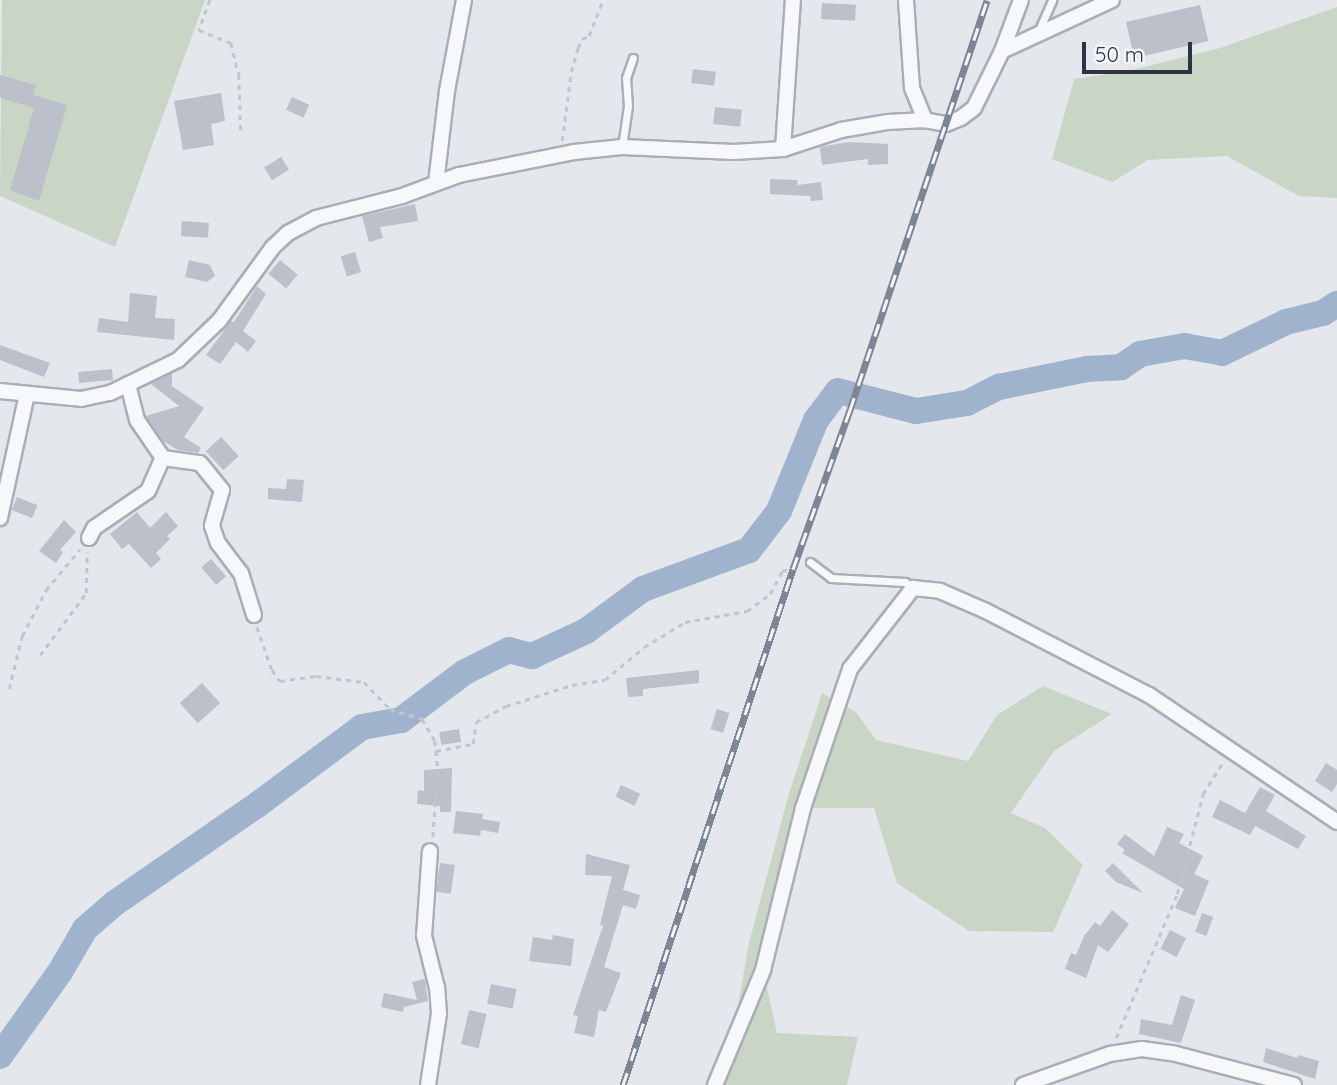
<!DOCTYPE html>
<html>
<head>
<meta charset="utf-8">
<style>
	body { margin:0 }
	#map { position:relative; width:1337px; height:1085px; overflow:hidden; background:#e4e7ec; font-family:Quicksand,sans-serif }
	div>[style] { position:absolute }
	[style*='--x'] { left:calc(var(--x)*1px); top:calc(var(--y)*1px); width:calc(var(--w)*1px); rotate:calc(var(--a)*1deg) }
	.green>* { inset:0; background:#c9d6c5 }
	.river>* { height:26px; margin:-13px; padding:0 13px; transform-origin:13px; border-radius:13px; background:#9fb4cc }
	.building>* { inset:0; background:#bbc0ca; transform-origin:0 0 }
	.path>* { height:2.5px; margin-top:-1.25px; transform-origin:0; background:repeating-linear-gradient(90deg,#c2c5cb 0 5px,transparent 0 10px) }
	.roads { filter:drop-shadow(2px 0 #a9aeb7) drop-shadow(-2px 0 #a9aeb7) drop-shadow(0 2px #a9aeb7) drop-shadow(0 -2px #a9aeb7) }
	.lane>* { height:7px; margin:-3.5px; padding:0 3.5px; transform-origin:3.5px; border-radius:3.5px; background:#f7f8fa }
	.street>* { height:14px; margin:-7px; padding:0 7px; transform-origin:7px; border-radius:7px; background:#f7f8fa }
	.rail>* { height:7px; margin-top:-3.5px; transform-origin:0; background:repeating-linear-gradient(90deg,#f4f6f9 0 13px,#7d8696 0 26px); box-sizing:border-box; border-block:2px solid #7d8696 }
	span { translate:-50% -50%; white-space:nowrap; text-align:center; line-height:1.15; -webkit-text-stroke:6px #f4f6f9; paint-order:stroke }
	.scale { position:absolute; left:1082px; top:42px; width:110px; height:32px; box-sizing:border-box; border:4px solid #2b3445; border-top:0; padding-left:9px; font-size:21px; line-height:24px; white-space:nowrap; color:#2b3445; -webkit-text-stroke:5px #f4f6f9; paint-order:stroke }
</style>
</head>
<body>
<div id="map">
	<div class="green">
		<div style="clip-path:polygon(2px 0,205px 0,115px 247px,0 196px)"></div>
		<div style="clip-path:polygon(1337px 7px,1337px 198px,1299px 196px,1227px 156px,1148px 160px,1112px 182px,1052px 159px,1074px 79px,1128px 71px,1220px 48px)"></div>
		<div style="clip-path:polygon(1043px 686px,1112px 714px,1054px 751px,1011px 813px,1045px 828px,1083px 865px,1053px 932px,969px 931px,897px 883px,874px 808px,803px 808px,763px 970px,777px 1033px,858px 1037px,847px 1085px,724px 1085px,749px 943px,788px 797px,822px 693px,856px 712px,876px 740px,968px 761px,997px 715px)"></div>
	</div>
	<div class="river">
		<div style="--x:0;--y:1056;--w:103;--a:-54.5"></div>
		<div style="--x:60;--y:972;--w:50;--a:-59.8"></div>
		<div style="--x:85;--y:929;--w:40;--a:-41"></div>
		<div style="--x:115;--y:903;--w:173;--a:-34.6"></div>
		<div style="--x:257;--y:805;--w:131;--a:-36.6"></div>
		<div style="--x:362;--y:727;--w:40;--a:-10"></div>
		<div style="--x:401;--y:720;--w:80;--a:-36.9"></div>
		<div style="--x:465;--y:672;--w:49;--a:-26.6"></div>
		<div style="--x:509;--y:650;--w:24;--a:15"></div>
		<div style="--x:532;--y:656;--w:60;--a:-24.8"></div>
		<div style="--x:586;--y:631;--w:71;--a:-36.4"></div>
		<div style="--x:643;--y:589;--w:113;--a:-20.2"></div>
		<div style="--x:749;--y:550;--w:49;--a:-52.4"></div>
		<div style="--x:779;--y:511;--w:98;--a:-67.9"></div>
		<div style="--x:816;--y:420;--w:36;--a:-53"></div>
		<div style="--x:838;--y:391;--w:81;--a:14.4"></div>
		<div style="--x:916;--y:411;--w:52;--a:-8.9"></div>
		<div style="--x:967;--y:403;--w:36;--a:-27"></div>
		<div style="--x:999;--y:387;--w:90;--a:-11.6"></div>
		<div style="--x:1087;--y:369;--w:34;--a:-3"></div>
		<div style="--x:1121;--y:367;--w:23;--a:-34"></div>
		<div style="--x:1140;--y:354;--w:45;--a:-10.3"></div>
		<div style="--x:1184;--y:346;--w:39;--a:10"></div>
		<div style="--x:1222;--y:353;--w:71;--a:-25.8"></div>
		<div style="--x:1286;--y:322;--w:38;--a:-14"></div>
		<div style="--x:1323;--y:313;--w:17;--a:-33"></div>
	</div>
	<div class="building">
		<div style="left:822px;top:3px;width:34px;height:16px;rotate:3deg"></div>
		<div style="left:1200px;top:5px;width:37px;height:76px;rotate:77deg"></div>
		<div style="left:693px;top:69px;width:23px;height:14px;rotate:7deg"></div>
		<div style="clip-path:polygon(0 75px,36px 85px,33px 95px,67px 105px,39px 201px,10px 190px,34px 108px,0 98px)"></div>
		<div style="clip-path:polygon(221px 93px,225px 121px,211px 124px,214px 145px,183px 150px,174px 101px)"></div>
		<div style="left:292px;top:97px;width:19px;height:14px;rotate:25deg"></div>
		<div style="left:715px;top:107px;width:27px;height:17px;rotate:6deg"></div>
		<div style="clip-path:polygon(848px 142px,888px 144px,888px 164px,868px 165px,868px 159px,822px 165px,820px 147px)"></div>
		<div style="left:281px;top:157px;width:15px;height:20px;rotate:58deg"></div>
		<div style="clip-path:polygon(770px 179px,798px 180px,797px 185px,821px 182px,823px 200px,811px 201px,810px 196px,770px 194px)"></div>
		<div style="clip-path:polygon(415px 204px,418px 221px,380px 227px,383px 238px,369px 242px,362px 216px)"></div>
		<div style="left:182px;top:221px;width:27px;height:15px;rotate:4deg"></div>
		<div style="left:355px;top:252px;width:21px;height:15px;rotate:73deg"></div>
		<div style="clip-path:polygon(189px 260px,210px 265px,215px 276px,207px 282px,185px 277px)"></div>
		<div style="left:280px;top:260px;width:23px;height:18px;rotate:40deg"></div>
		<div style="clip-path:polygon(257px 286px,266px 294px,243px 331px,256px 341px,248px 352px,236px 342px,220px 364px,206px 355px,231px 321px,234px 322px)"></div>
		<div style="clip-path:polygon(130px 293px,157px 296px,155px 318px,175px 319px,174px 340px,97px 332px,99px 318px,128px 322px)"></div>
		<div style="clip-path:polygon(0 345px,50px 363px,44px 377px,0 360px)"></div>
		<div style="left:112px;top:369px;width:11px;height:34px;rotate:85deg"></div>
		<div style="clip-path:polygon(172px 373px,172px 386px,204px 408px,184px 437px,201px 448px,198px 453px,178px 450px,163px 441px,146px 416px,179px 406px,151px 384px)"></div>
		<div style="left:221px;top:437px;width:26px;height:21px;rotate:47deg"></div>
		<div style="clip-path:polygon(287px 479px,304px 480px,302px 502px,268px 499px,268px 488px,286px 489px)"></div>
		<div style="left:17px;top:497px;width:22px;height:14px;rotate:22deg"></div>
		<div style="clip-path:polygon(137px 512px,150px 528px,166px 512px,178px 526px,167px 536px,170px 539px,156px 553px,161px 559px,151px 568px,129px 544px,122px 549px,110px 534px)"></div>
		<div style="clip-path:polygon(64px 520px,76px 532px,60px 550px,63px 552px,56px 563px,39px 551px)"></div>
		<div style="left:211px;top:559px;width:23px;height:13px;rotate:49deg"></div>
		<div style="clip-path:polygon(699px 670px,699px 683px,643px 689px,643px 696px,628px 697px,626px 678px)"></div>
		<div style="left:202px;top:683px;width:27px;height:30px;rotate:48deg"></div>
		<div style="left:717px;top:709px;width:13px;height:21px;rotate:18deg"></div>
		<div style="left:459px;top:729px;width:13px;height:20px;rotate:81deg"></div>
		<div style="clip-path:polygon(1326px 763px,1337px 770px,1337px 784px,1332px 792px,1315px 781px)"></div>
		<div style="clip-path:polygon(452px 768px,451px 812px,440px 812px,440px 806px,417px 804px,418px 790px,424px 791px,424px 770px)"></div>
		<div style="left:621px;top:785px;width:21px;height:13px;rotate:25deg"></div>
		<div style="clip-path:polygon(1260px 787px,1275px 795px,1266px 811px,1306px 836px,1298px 849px,1255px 826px,1250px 835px,1212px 817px,1220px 800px,1245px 813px)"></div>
		<div style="clip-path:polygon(456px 811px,483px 814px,482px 819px,500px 822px,498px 833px,481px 830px,480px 836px,453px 833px)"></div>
		<div style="clip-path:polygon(1167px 827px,1184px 834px,1179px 843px,1203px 856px,1194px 874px,1209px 881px,1195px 916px,1175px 908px,1184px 889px,1122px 853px,1125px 850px,1117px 844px,1125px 834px,1154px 856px)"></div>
		<div style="clip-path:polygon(586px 854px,630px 865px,623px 890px,640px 895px,636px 909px,623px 905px,604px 967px,621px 973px,606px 1012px,599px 1010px,594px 1037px,574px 1033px,578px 1016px,573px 1015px,603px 926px,600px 925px,612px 876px,585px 875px)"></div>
		<div style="left:440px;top:863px;width:15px;height:29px;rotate:8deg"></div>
		<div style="clip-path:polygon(1113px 863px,1143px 893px,1116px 882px,1105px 871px)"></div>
		<div style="clip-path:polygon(1112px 910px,1129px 924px,1108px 952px,1098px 945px,1086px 978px,1065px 969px,1071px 953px,1076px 955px,1084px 936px,1095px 922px,1100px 926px)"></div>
		<div style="left:1202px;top:913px;width:12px;height:20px;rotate:20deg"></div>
		<div style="left:1170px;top:930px;width:18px;height:21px;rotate:27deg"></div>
		<div style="clip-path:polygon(553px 935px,574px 939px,571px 966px,529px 961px,533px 937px,552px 940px)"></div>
		<div style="clip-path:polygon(425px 979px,428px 1001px,404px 1007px,403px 1012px,381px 1007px,384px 993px,417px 1000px,412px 982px)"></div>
		<div style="left:491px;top:984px;width:26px;height:20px;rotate:11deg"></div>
		<div style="clip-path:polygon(1181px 995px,1195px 1000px,1181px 1043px,1139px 1034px,1141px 1019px,1172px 1025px)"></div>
		<div style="left:469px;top:1010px;width:18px;height:35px;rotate:13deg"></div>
		<div style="clip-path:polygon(1266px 1048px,1297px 1058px,1298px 1055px,1319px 1061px,1315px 1079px,1263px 1062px)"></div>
	</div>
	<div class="path">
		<div style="--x:210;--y:0;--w:32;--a:110"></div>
		<div style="--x:199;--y:30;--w:35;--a:22"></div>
		<div style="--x:231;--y:43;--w:33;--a:76"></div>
		<div style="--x:239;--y:75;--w:59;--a:88.1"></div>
		<div style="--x:562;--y:141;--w:70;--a:-82.6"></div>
		<div style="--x:571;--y:72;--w:25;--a:-74"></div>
		<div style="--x:578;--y:48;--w:10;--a:-66"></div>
		<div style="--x:582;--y:39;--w:8;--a:-23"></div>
		<div style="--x:589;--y:36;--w:39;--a:-69"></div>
		<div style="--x:257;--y:627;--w:46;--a:70.8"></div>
		<div style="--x:272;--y:670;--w:14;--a:54"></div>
		<div style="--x:280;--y:681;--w:36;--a:-8"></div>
		<div style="--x:316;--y:676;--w:48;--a:7.1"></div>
		<div style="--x:364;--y:682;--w:37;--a:46"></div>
		<div style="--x:390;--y:709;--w:34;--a:17"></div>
		<div style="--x:422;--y:719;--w:26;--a:59"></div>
		<div style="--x:435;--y:741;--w:31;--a:84"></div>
		<div style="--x:438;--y:772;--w:65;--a:94.4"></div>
		<div style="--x:40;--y:655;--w:77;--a:-53.4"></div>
		<div style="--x:86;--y:593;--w:41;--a:-88.6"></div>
		<div style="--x:9;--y:689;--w:55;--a:-76.2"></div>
		<div style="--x:22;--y:636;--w:52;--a:-62.4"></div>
		<div style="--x:46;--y:590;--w:53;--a:-50.3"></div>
		<div style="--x:436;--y:751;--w:38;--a:-11"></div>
		<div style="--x:473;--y:744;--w:22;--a:-82"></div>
		<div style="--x:476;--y:722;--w:34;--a:-28"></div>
		<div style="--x:506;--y:706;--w:69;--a:-17.7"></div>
		<div style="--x:572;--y:685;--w:33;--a:-9"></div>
		<div style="--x:605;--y:680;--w:51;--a:-40.2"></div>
		<div style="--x:644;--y:647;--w:48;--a:-31.4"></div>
		<div style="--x:685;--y:622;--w:63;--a:-10.1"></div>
		<div style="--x:747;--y:611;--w:29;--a:-36"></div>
		<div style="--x:770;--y:594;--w:26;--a:-62"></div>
		<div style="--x:782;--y:571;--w:20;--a:-15"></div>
		<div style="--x:1116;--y:1038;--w:156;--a:-67"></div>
		<div style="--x:1177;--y:894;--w:103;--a:-75.4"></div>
		<div style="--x:1203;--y:794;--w:39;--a:-58"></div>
	</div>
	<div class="roads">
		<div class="lane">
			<div style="--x:1038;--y:32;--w:35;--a:-66"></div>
			<div style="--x:622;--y:147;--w:41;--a:-81.7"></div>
			<div style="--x:628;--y:106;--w:28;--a:-94"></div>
			<div style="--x:626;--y:78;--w:21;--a:-71"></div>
			<div style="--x:810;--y:562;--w:26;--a:37"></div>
			<div style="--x:831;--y:578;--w:74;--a:3.1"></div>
			<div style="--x:905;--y:582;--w:9;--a:41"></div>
		</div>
		<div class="street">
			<div style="--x:906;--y:0;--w:88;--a:86.1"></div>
			<div style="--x:912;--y:88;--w:35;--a:68"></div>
			<div style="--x:1002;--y:51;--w:54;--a:-69.6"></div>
			<div style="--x:783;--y:149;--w:149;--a:-86.2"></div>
			<div style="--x:436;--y:183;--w:93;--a:-83.2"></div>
			<div style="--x:447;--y:91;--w:93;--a:-79.4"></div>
			<div style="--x:128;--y:384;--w:37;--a:76"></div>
			<div style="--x:137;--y:420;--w:46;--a:55.6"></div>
			<div style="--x:163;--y:458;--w:37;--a:8"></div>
			<div style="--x:200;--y:463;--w:35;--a:51"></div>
			<div style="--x:222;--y:490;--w:37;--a:106"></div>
			<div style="--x:212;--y:526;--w:18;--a:71"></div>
			<div style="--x:218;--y:543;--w:38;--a:53"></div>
			<div style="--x:241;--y:573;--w:44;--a:72.8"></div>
			<div style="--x:0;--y:391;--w:81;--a:5.6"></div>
			<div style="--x:81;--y:399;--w:30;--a:-12"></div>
			<div style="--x:110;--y:393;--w:76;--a:-25.9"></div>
			<div style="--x:178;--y:360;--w:57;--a:-43.6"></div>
			<div style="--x:219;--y:321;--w:92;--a:-53.9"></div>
			<div style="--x:273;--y:247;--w:21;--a:-43"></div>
			<div style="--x:288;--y:233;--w:32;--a:-28"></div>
			<div style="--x:316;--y:218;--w:89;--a:-14.3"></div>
			<div style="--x:402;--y:196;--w:61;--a:-20.2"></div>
			<div style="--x:459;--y:175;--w:117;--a:-11.3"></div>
			<div style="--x:574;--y:152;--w:48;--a:-5.9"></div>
			<div style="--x:622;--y:147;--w:112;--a:2.6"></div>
			<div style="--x:734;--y:152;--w:49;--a:-3.5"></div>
			<div style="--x:783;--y:149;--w:61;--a:-18.1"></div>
			<div style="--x:841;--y:130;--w:48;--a:-9.7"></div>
			<div style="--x:888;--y:122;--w:37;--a:-3"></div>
			<div style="--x:925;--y:120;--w:21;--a:11"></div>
			<div style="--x:946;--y:124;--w:16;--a:-22"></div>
			<div style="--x:961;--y:118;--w:16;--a:-38"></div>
			<div style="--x:974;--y:108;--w:64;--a:-63.8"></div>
			<div style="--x:1002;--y:51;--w:121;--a:-24.9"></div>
			<div style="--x:0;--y:518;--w:127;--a:-77.7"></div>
			<div style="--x:89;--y:538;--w:11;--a:-63"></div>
			<div style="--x:94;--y:528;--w:65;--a:-34.4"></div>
			<div style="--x:148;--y:491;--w:36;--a:-66"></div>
			<div style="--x:428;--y:1085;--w:72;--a:-81.2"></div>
			<div style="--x:439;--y:1014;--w:26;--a:-94"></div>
			<div style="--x:437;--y:988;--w:54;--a:-104"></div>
			<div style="--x:424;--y:936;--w:85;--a:-86"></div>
			<div style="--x:715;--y:1085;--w:125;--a:-67.3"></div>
			<div style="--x:763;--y:970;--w:167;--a:-76.1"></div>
			<div style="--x:803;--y:808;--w:147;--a:-71.3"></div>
			<div style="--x:850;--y:669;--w:103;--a:-52.1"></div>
			<div style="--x:913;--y:588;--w:27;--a:6"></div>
			<div style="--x:940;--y:591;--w:48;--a:23.4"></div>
			<div style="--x:984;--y:610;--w:186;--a:27.3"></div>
			<div style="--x:1149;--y:695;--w:227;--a:34"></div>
			<div style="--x:1023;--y:1085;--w:92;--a:-19.6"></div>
			<div style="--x:1110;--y:1054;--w:32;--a:-9"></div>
			<div style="--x:1142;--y:1049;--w:34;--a:8"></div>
			<div style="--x:1176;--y:1054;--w:122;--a:14.7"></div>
		</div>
	</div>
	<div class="rail">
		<div style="--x:623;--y:1085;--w:543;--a:-71.77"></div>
		<div style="--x:793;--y:569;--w:169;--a:-70.3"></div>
		<div style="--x:850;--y:410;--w:432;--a:-71.5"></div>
	</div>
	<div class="scale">50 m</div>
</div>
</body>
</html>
